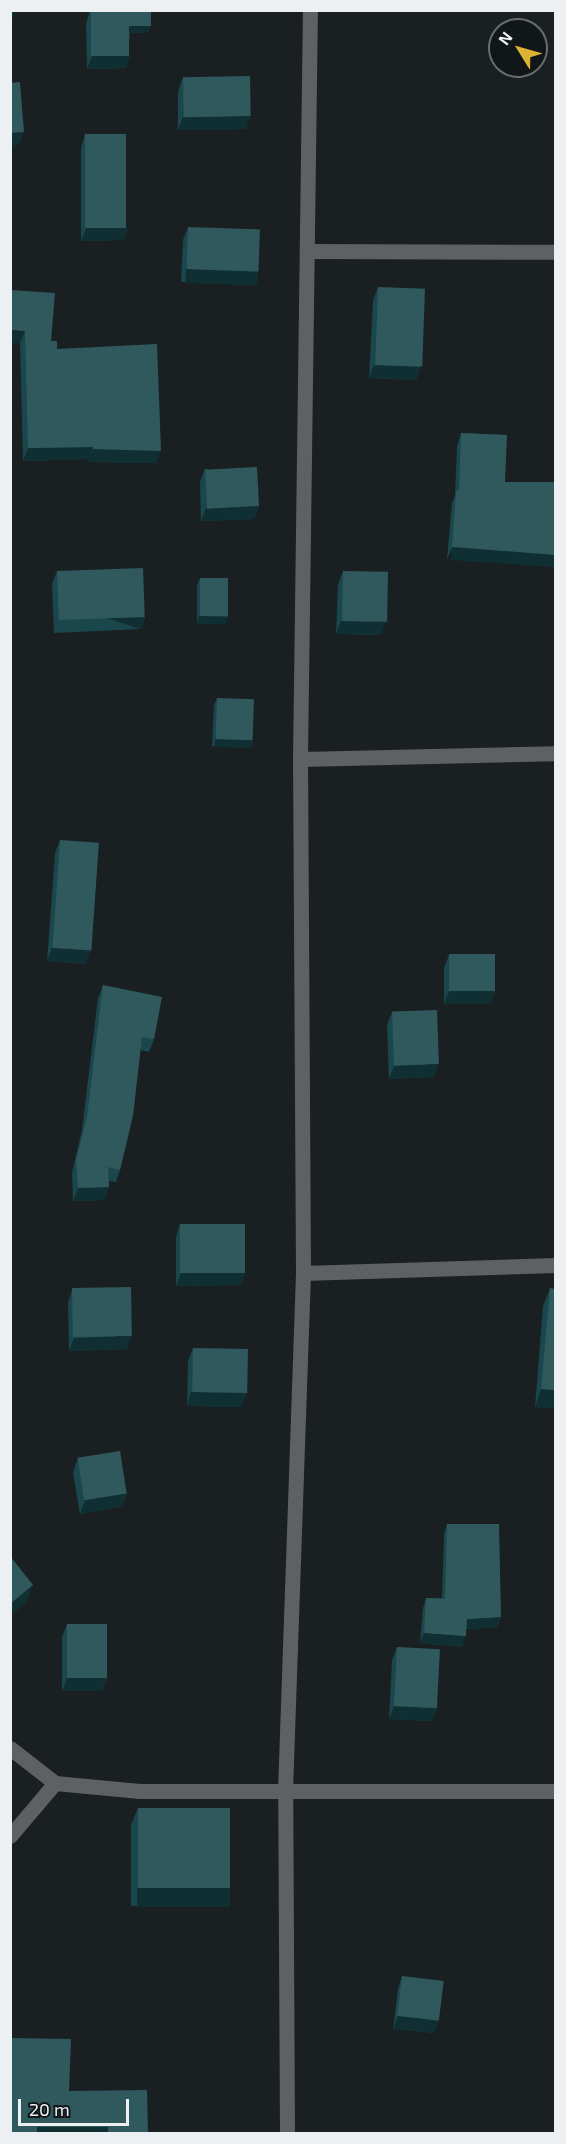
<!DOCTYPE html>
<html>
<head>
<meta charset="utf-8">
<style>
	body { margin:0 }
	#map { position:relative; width:566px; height:2144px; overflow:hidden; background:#1a1f22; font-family:"Exo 2",sans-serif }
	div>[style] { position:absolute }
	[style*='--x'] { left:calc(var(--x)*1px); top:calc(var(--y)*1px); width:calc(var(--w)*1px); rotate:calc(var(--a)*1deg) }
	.minor>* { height:15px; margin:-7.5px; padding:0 7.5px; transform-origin:7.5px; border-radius:7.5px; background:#5f6062 }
	.wall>* { inset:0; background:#19474c }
	.shaded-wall>* { inset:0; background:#102f33; transform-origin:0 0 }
	.building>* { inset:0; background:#30595d; transform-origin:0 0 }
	span { translate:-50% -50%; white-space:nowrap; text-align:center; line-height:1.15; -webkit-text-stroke:4.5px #111618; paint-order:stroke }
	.frame { position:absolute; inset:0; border:12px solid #edf0f2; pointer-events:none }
	.north { position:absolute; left:488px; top:18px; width:60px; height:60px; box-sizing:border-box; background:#111618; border:2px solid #696d6f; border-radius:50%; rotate:307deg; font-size:16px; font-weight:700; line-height:24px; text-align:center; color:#edf0f2 }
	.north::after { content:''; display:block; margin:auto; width:21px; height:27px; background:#dcb233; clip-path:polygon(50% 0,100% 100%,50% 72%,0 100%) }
	.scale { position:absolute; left:18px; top:2099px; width:111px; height:27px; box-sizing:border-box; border:3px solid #edf0f2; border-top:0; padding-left:8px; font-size:18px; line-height:21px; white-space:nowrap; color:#edf0f2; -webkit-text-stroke:4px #111618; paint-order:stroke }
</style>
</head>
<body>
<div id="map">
	<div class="minor">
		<div style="--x:308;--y:251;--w:248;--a:0.2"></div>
		<div style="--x:300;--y:759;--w:256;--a:-1.3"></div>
		<div style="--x:303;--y:1273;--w:253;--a:-1.8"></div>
		<div style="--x:10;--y:1748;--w:57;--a:37.9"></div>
		<div style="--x:55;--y:1783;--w:85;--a:5.4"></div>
		<div style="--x:140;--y:1791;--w:416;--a:0"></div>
		<div style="--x:10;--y:1836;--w:70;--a:-49.7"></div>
		<div style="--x:287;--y:2134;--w:343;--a:-90.3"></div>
		<div style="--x:285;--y:1791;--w:518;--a:-88.01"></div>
		<div style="--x:303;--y:1273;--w:514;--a:-90.33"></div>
		<div style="--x:300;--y:759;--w:749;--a:-89.24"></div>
	</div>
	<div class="wall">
		<div style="clip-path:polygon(90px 10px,151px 25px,148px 32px,130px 33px,126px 68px,87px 69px,86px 24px)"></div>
		<div style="clip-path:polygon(183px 77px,246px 129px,178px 130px,178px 91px)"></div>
		<div style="clip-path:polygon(85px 134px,124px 240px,81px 241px,81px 148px)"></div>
		<div style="clip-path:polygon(188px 227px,258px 272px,253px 285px,181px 282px,183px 240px)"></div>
		<div style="clip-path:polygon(378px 287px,420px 367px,416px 380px,369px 378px,373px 300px)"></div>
		<div style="clip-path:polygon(10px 290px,57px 349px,156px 463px,88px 462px,89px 459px,23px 461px,20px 343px)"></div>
		<div style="clip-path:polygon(461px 433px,507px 435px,447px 559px,452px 503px,455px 496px,457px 446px)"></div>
		<div style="clip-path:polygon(205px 468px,259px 506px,254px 519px,201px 521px,200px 482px)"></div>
		<div style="clip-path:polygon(57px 571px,145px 617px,141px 629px,54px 633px,52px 584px)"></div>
		<div style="clip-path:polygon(343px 571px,381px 635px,336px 634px,338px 584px)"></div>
		<div style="clip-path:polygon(200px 578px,228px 617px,225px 624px,197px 624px,197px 585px)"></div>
		<div style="clip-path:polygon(217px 698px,250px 747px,212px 746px,214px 705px)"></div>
		<div style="clip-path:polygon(60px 840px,86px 964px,47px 961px,55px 853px)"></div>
		<div style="clip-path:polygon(449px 955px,495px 991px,490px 1004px,444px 1004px,444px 968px)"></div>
		<div style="clip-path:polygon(103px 985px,154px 1039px,149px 1052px,140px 1050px,120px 1170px,116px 1182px,109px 1181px,104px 1200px,73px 1201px,72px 1173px,82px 1130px,98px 998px)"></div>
		<div style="clip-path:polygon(392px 1012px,434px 1077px,389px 1079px,387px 1025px)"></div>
		<div style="clip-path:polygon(180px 1224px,241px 1285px,176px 1286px,176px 1237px)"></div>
		<div style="clip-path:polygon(550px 1288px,555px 1408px,535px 1407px,543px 1306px)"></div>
		<div style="clip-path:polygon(72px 1290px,127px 1349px,69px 1351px,68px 1303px)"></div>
		<div style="clip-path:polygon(193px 1348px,242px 1407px,187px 1406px,188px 1361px)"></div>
		<div style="clip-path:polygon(78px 1458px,127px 1493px,122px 1506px,80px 1514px,73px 1472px)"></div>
		<div style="clip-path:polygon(447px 1524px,501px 1617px,497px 1627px,466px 1629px,462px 1647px,420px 1643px,423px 1608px,426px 1598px,442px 1598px,444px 1534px)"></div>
		<div style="clip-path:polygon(67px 1624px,107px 1678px,102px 1691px,62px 1691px,62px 1637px)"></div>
		<div style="clip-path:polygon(397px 1647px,437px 1708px,432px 1721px,389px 1719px,392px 1660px)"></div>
		<div style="clip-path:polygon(138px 1808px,230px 1888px,224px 1906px,131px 1906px,131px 1825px)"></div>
		<div style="clip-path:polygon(402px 1976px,435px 2033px,393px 2029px,398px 1989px)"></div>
	</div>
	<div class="shaded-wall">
		<div style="clip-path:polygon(10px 10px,16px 10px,13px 19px,10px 19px)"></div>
		<div style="clip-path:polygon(151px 25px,148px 32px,127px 33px,130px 26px)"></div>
		<div style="clip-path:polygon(131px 55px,126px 68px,87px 69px,92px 56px)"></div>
		<div style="clip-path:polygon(251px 116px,246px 129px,178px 130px,183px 117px)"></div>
		<div style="clip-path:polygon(24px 132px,19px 145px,10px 146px,10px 133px)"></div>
		<div style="clip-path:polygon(129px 227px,124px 240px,81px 241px,86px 228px)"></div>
		<div style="left:186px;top:269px;width:72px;height:14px;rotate:2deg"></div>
		<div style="clip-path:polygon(10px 330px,25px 331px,20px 343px,10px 343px)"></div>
		<div style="clip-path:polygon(374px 365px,420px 367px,416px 380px,369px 378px)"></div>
		<div style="clip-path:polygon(93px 447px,89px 459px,23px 461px,28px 448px)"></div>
		<div style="clip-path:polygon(93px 449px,161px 451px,156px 463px,88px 462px)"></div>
		<div style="clip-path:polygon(259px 506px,254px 519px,201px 521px,206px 508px)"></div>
		<div style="left:452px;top:547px;width:103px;height:13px;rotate:4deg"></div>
		<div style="clip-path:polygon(199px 616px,228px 617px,225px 624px,197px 624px)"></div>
		<div style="left:145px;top:617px;width:13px;height:86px;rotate:108deg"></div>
		<div style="clip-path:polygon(341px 621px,386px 622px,381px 635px,336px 634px)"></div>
		<div style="left:215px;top:739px;width:38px;height:8px;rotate:2deg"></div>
		<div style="clip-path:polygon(52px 948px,91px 950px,86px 964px,47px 961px)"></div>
		<div style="clip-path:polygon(449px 991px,495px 991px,490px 1004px,444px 1004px)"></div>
		<div style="clip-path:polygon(439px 1064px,434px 1077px,389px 1079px,394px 1066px)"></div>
		<div style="clip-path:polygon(109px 1187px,104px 1200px,73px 1201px,78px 1188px)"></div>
		<div style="clip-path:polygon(246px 1272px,241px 1285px,176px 1286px,181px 1273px)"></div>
		<div style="clip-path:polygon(132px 1336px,127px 1349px,69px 1351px,74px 1338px)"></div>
		<div style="clip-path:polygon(541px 1389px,555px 1390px,555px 1408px,535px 1407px)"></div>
		<div style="clip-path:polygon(191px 1392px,247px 1393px,242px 1407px,187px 1406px)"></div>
		<div style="clip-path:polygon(127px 1493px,122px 1506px,80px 1514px,85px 1500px)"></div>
		<div style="clip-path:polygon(33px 1585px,26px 1603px,10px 1616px,10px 1604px)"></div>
		<div style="clip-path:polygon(501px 1617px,497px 1627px,463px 1629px,467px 1619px)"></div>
		<div style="clip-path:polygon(424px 1633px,466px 1636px,462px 1647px,420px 1643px)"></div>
		<div style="clip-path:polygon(67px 1678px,107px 1678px,102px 1691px,62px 1691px)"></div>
		<div style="clip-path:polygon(394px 1706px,437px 1708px,432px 1721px,389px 1719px)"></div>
		<div style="left:137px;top:1888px;width:93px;height:19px"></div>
		<div style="clip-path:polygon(398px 2016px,439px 2020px,435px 2033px,393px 2029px)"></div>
		<div style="left:37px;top:2127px;width:71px;height:6px"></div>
	</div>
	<div class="building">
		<div style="left:91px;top:10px;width:38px;height:46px"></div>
		<div style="left:129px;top:10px;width:22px;height:16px"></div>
		<div style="left:250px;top:76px;width:40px;height:67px;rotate:89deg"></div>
		<div style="clip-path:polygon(20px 82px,24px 132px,10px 133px,10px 83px)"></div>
		<div style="left:85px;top:134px;width:41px;height:94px"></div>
		<div style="left:188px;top:227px;width:72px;height:42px;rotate:2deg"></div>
		<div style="left:378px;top:287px;width:47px;height:78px;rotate:2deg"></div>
		<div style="clip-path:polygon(10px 290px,55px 293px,51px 341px,57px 341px,57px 349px,157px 344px,161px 451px,93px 449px,93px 447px,28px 448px,25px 331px,10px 330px)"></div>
		<div style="clip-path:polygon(461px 433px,507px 435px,505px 482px,555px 482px,555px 555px,452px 547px,456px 491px,459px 491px)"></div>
		<div style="left:257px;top:467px;width:39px;height:52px;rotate:87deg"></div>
		<div style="left:143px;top:568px;width:49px;height:86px;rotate:88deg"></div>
		<div style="left:343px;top:571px;width:45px;height:50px;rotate:1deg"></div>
		<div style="left:200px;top:578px;width:28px;height:38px"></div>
		<div style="left:217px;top:698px;width:37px;height:41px;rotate:2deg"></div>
		<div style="left:60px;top:840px;width:39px;height:108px;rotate:4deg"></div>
		<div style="left:495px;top:954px;width:37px;height:46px;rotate:90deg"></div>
		<div style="clip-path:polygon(103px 985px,162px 997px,154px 1039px,142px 1037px,133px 1116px,120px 1170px,108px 1167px,109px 1187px,78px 1188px,76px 1160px,87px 1117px)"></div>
		<div style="left:437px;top:1010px;width:54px;height:45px;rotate:88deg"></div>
		<div style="left:180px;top:1224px;width:65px;height:49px"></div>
		<div style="left:131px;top:1287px;width:49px;height:59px;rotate:89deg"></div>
		<div style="clip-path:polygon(550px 1288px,555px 1289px,555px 1390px,541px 1389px)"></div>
		<div style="left:193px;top:1348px;width:55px;height:44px;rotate:1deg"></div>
		<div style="left:120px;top:1451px;width:43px;height:43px;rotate:81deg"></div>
		<div style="clip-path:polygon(447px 1524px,499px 1524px,501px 1617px,467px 1619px,466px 1636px,424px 1633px,426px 1598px,445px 1599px)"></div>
		<div style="clip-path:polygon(10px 1556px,33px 1585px,10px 1604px)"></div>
		<div style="left:67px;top:1624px;width:40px;height:54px"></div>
		<div style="left:397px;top:1647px;width:43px;height:59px;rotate:3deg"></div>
		<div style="left:138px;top:1808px;width:92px;height:80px"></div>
		<div style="left:402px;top:1976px;width:42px;height:40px;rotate:7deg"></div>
		<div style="clip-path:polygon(10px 2038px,71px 2039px,69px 2091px,147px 2090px,148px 2133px,108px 2133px,108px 2127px,37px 2127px,37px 2133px,10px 2133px)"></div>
	</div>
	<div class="frame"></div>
	<div class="north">N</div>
	<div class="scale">20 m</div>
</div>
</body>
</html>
